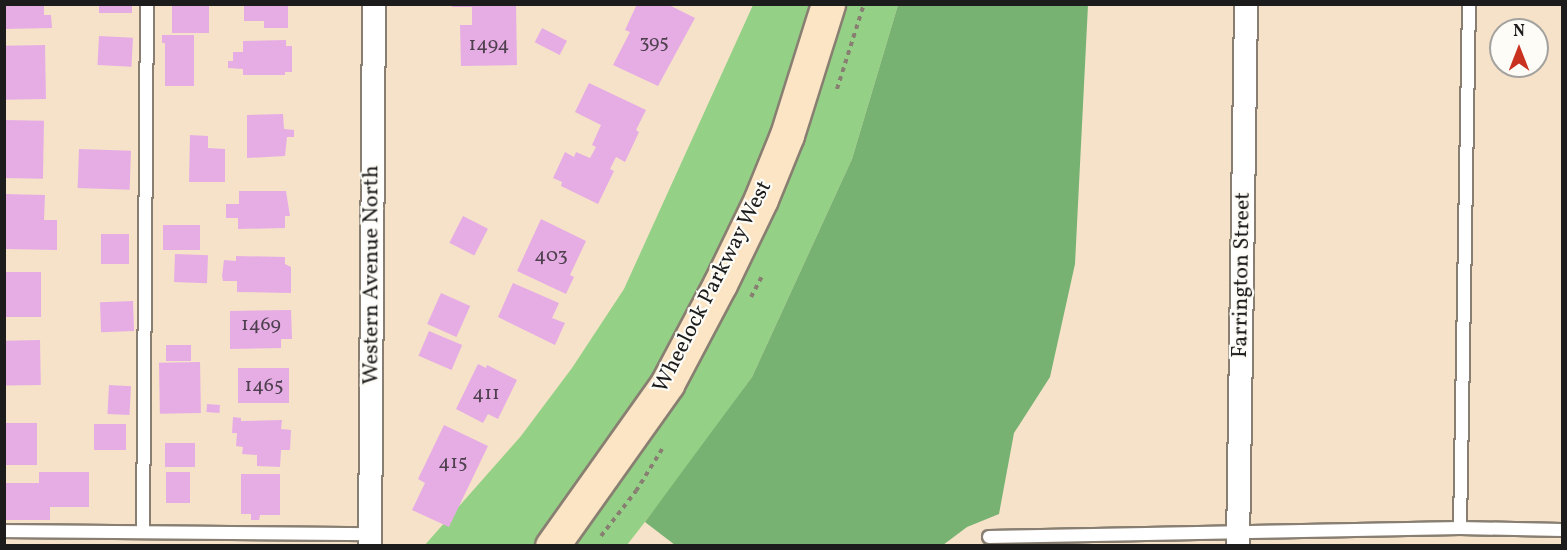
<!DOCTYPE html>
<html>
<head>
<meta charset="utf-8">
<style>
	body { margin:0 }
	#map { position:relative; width:1567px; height:550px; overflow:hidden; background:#f5e2c9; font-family:Vollkorn,serif }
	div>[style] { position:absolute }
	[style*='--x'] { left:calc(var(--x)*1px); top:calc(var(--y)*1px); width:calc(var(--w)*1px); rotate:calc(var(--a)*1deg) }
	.green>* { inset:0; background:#94d085 }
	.forest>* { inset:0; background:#77b272 }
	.building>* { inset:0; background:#e6ade5; transform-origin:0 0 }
	.path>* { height:4px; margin-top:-2px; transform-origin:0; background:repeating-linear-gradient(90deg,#887f72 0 4.5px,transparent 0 9px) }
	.roads { filter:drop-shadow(2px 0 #887f72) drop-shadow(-2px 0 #887f72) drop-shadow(0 2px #887f72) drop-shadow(0 -2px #887f72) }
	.lane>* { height:12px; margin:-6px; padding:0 6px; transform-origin:6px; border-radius:6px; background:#fff }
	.street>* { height:22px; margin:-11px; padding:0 11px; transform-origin:11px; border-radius:11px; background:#fff }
	.secondary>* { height:33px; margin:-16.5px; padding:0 16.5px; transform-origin:16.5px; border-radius:16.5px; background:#fce5c4 }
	span { translate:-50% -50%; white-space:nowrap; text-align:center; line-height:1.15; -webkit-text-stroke:4.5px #fdfcf7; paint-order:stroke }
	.number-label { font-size:20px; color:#4e404e }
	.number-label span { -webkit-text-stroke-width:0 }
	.street-label { font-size:22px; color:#1c1c1c }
	.frame { position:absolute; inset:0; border:6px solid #1c1c1c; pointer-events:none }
	.north { position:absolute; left:1489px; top:18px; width:60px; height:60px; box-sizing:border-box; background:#fdfcf7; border:2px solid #a3a29f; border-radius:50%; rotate:0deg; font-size:16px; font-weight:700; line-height:24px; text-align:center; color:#1c1c1c }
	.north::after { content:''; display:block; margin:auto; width:21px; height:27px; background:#c8321e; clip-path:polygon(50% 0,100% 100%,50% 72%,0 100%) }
</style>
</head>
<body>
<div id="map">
	<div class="green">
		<div style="clip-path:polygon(753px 5px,898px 5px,852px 159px,752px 377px,672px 487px,627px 545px,424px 546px,521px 436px,572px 368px,624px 289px)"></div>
	</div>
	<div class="forest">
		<div style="clip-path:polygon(898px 5px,1088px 5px,1075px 264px,1050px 377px,1014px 433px,999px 514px,967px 527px,943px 545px,675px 545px,645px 522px,752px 377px,852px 159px)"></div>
	</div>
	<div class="building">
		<div style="clip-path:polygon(4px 4px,44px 4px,44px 15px,51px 15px,52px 28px,4px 29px)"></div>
		<div style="left:99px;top:4px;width:33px;height:9px"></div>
		<div style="left:172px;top:4px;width:37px;height:29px"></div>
		<div style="clip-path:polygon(452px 4px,516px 4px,517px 65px,461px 66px,460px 25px,472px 25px,472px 7px,452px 7px)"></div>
		<div style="clip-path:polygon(637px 4px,667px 4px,695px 18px,658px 86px,613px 65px,630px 32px,625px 30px)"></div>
		<div style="clip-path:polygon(244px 5px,288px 5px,288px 28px,264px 28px,264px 21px,244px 21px)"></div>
		<div style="left:542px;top:28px;width:28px;height:16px;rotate:27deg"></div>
		<div style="clip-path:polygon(162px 35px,194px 35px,194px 86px,165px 86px,165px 43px,162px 43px)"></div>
		<div style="left:99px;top:36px;width:34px;height:29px;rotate:3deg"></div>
		<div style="clip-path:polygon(286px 40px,286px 46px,292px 46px,292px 72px,285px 72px,285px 75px,243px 75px,243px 69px,228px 68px,228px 61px,233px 61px,233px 52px,243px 52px,243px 41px)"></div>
		<div style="left:45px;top:45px;width:54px;height:41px;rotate:89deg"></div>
		<div style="clip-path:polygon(589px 83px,646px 110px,636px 130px,639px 132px,625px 162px,616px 157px,610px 169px,614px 171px,598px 204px,561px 186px,562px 182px,553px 178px,565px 152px,574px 157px,576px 152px,590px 158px,596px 147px,592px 145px,601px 125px,575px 112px)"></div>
		<div style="clip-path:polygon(283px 114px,284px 129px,294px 130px,294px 137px,287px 137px,285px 156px,247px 158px,247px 115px)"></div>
		<div style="left:4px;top:120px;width:40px;height:58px;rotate:1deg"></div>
		<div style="clip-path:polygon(190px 135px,208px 136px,208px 148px,225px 149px,225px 182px,189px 182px)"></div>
		<div style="left:79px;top:149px;width:52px;height:39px;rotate:2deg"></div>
		<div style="clip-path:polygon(239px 191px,286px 191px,290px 216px,285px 216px,285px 228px,238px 229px,238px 218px,226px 218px,226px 204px,239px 204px)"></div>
		<div style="clip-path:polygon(4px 194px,45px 195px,44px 220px,57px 220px,57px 250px,4px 249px)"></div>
		<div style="left:463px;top:216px;width:28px;height:30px;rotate:27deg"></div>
		<div style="clip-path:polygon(541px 219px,586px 241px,570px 275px,574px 277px,566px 294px,517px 271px)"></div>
		<div style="left:163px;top:225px;width:37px;height:25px"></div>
		<div style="left:101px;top:234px;width:28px;height:30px"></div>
		<div style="left:175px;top:254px;width:33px;height:28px;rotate:2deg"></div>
		<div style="clip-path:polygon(236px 256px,285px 257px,285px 264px,291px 267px,291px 293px,237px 292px,237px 281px,223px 281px,222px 276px,224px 260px,236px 261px)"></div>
		<div style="left:4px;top:272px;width:37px;height:45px"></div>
		<div style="clip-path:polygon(513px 283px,559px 303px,552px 318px,565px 323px,555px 345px,498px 317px)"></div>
		<div style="left:441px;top:293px;width:32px;height:34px;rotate:24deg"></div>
		<div style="left:133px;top:301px;width:30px;height:33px;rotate:88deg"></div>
		<div style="clip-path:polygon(291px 310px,292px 339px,281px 339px,281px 348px,230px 349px,230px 311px)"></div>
		<div style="left:429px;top:331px;width:36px;height:27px;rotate:23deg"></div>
		<div style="left:40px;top:340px;width:45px;height:36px;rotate:89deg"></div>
		<div style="left:166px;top:345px;width:25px;height:16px"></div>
		<div style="left:200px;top:362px;width:51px;height:41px;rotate:89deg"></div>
		<div style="clip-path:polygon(478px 364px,486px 368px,487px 365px,517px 380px,498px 419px,488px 414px,483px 423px,456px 409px)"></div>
		<div style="left:238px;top:368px;width:51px;height:35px"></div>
		<div style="left:109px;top:385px;width:22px;height:29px;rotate:3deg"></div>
		<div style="left:207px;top:404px;width:13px;height:8px;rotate:4deg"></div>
		<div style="clip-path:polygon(233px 417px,241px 418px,241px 421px,282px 420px,281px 429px,291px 430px,290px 450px,281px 450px,280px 467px,257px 466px,257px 455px,242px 454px,243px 447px,236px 446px,237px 433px,232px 433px)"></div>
		<div style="left:5px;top:423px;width:32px;height:42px"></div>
		<div style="left:126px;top:424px;width:26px;height:32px;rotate:90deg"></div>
		<div style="clip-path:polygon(444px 425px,488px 446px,449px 527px,412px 510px,425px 483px,418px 479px)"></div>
		<div style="left:165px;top:443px;width:30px;height:24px"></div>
		<div style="clip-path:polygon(39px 472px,89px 472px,89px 507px,50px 507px,50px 520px,4px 520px,4px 483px,39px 483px)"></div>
		<div style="left:166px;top:472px;width:24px;height:31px"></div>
		<div style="clip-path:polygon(241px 474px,280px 474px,280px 515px,260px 515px,259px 520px,251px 520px,251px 514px,241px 514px)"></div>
	</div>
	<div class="path">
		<div style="--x:837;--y:89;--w:89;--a:-72.4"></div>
		<div style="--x:751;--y:297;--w:26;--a:-62"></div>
		<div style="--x:601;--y:536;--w:57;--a:-52.1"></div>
		<div style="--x:636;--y:491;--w:53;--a:-58.1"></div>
	</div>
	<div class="roads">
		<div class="lane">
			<div style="--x:1460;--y:528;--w:524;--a:-89.02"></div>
			<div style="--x:4;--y:531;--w:366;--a:0.5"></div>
			<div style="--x:143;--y:532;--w:528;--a:-89.57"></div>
			<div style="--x:989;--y:537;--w:471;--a:-1.1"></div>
			<div style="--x:1460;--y:528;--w:102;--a:1.1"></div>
		</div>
		<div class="street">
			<div style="--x:370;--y:546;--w:542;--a:-89.58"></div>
			<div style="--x:1238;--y:546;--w:542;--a:-89.15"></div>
		</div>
		<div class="secondary">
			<div style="--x:552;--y:546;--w:199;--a:-54.6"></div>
			<div style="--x:667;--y:384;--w:113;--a:-62.1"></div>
			<div style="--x:720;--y:284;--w:94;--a:-64.2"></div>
			<div style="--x:761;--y:199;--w:69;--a:-67.9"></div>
			<div style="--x:787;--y:135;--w:137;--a:-72.6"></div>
		</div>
	</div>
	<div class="number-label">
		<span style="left:654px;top:43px">395</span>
		<span style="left:489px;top:45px">1494</span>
		<span style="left:551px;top:256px">403</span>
		<span style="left:261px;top:325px">1469</span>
		<span style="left:264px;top:386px">1465</span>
		<span style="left:486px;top:394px">411</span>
		<span style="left:453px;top:463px">415</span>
	</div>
	<div class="street-label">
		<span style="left:372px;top:275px;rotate:-90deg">Western Avenue North</span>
		<span style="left:1242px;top:275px;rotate:-89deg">Farrington Street</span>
		<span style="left:713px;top:287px;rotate:-63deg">Wheelock Parkway West</span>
	</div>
	<div class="frame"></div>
	<div class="north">N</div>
</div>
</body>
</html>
